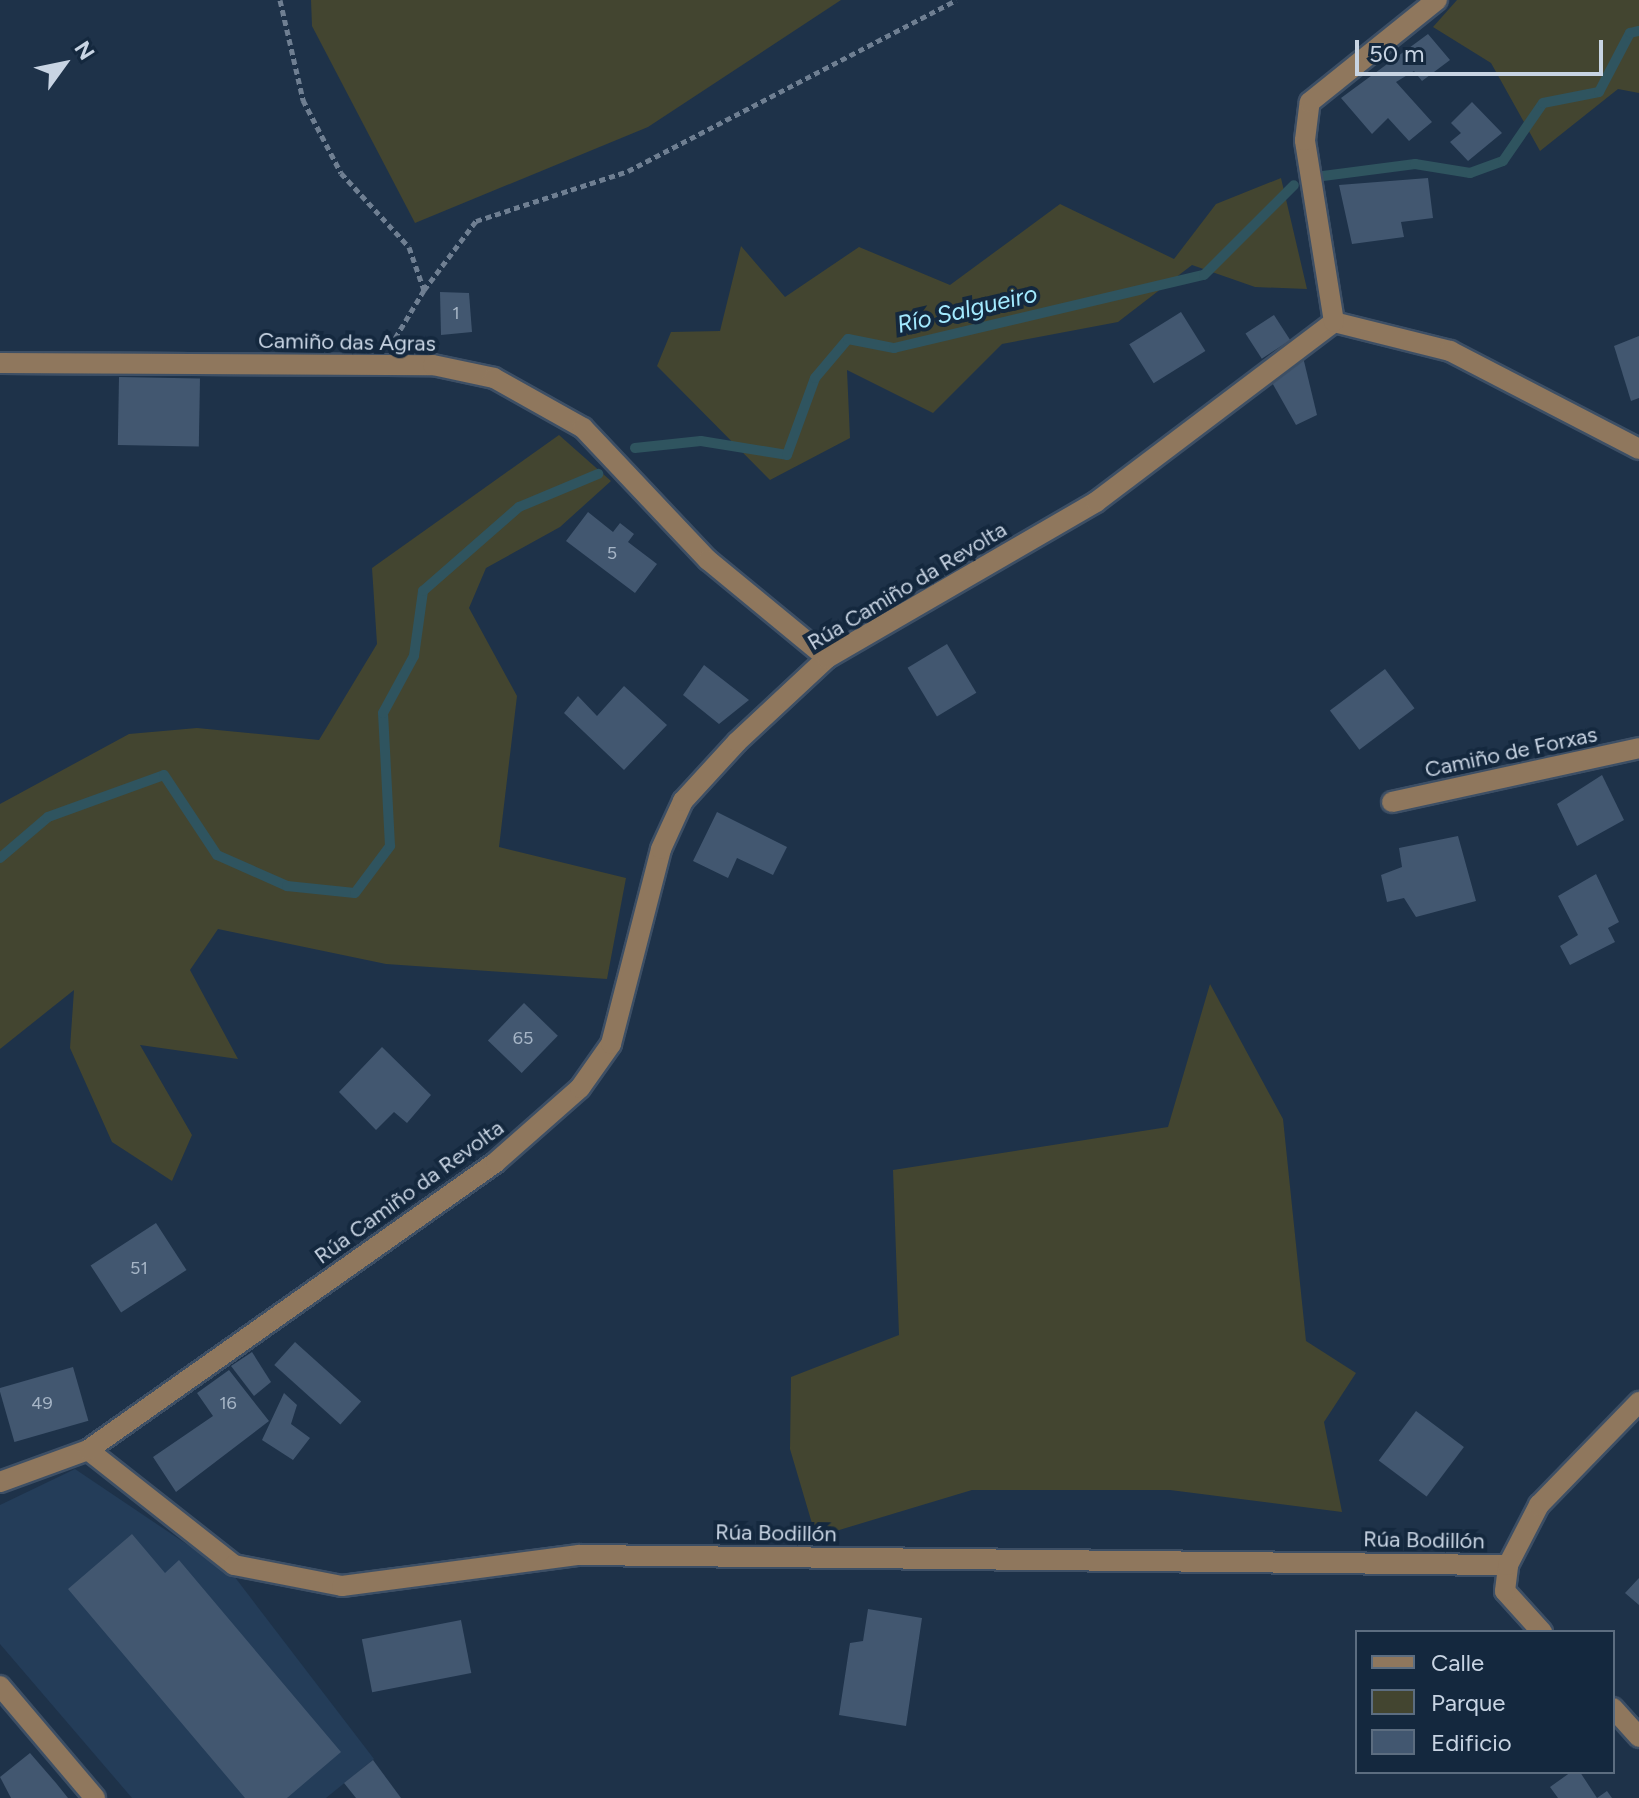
<!DOCTYPE html>
<html>
<head>
<meta charset="utf-8">
<style>
	body { margin:0 }
	#map { position:relative; width:1639px; height:1798px; overflow:hidden; background:#1e3249; font-family:Figtree,sans-serif }
	div>[style] { position:absolute }
	[style*='--x'] { left:calc(var(--x)*1px); top:calc(var(--y)*1px); width:calc(var(--w)*1px); rotate:calc(var(--a)*1deg) }
	.built>* { inset:0; background:#243d59 }
	.green>* { inset:0; background:#434530 }
	.stream>* { height:10px; margin:-5px; padding:0 5px; transform-origin:5px; border-radius:5px; background:#2f545f }
	.building>* { inset:0; background:#425770; transform-origin:0 0 }
	.path>* { height:5px; margin-top:-2.5px; transform-origin:0; background:repeating-linear-gradient(90deg,#6f7f92 0 6px,transparent 0 10px) }
	.roads { filter:drop-shadow(2px 0 #3d4f65) drop-shadow(-2px 0 #3d4f65) drop-shadow(0 2px #3d4f65) drop-shadow(0 -2px #3d4f65) }
	.minor>* { height:20px; margin:-10px; padding:0 10px; transform-origin:10px; border-radius:10px; background:#8f775d }
	span { translate:-50% -50%; white-space:nowrap; text-align:center; line-height:1.15; -webkit-text-stroke:8px #14283e; paint-order:stroke }
	.number-label { font-size:18px; color:#a6b5c6 }
	.number-label span { -webkit-text-stroke-width:0 }
	.street-label { font-size:22px; color:#c8d4e3 }
	.water-label { font-size:24px; color:#a3eaff; font-style:italic }
	.legend { position:absolute; left:1355px; top:1630px; width:260px; height:144px; box-sizing:border-box; background:#14283e; border:2px solid #5c6d80; margin:0; padding:10px 14px; list-style:none; font-size:24px; color:#c8d4e3 }
	.legend li { display:flex; align-items:center; gap:16px; height:40px }
	.legend b { width:40px; border:2px solid #5c6d80 }
	.north { position:absolute; left:24px; top:24px; width:80px; height:80px; -webkit-text-stroke:6px #14283e; paint-order:stroke; rotate:57deg; font-size:22px; font-weight:700; line-height:32px; text-align:center; color:#c8d4e3 }
	.north::after { content:''; display:block; margin:auto; width:28px; height:36px; background:#c8d4e3; clip-path:polygon(50% 0,100% 100%,50% 72%,0 100%) }
	.scale { position:absolute; left:1355px; top:40px; width:248px; height:36px; box-sizing:border-box; border:4px solid #c8d4e3; border-top:0; padding-left:10px; font-size:24px; line-height:28px; white-space:nowrap; color:#c8d4e3; -webkit-text-stroke:6px #14283e; paint-order:stroke }
</style>
</head>
<body>
<div id="map">
	<div class="built">
		<div style="clip-path:polygon(75px 1469px,234px 1576px,374px 1759px,326px 1798px,132px 1798px,0 1644px,0 1505px)"></div>
	</div>
	<div class="green">
		<div style="clip-path:polygon(311px 0,841px 0,648px 127px,415px 223px,312px 26px)"></div>
		<div style="clip-path:polygon(1457px 0,1639px 0,1639px 93px,1618px 89px,1540px 151px,1491px 63px,1433px 27px)"></div>
		<div style="clip-path:polygon(1281px 178px,1307px 289px,1255px 287px,1192px 265px,1118px 322px,1002px 344px,933px 413px,847px 370px,850px 438px,770px 480px,657px 366px,671px 332px,720px 331px,741px 246px,785px 297px,859px 247px,950px 285px,1060px 204px,1174px 259px,1216px 204px)"></div>
		<div style="clip-path:polygon(559px 435px,611px 481px,560px 527px,486px 568px,469px 608px,517px 696px,499px 847px,626px 878px,607px 979px,386px 964px,218px 929px,190px 970px,238px 1059px,140px 1045px,192px 1135px,172px 1181px,112px 1142px,70px 1048px,74px 990px,0 1049px,0 804px,129px 734px,197px 728px,319px 740px,377px 644px,372px 568px)"></div>
		<div style="clip-path:polygon(1210px 984px,1283px 1119px,1306px 1341px,1356px 1373px,1324px 1422px,1342px 1512px,1170px 1490px,972px 1490px,816px 1537px,790px 1449px,791px 1377px,899px 1335px,893px 1170px,1168px 1127px)"></div>
	</div>
	<div class="stream">
		<div style="--x:1323;--y:176;--w:93;--a:-7.4"></div>
		<div style="--x:1415;--y:164;--w:56;--a:9.3"></div>
		<div style="--x:1470;--y:173;--w:35;--a:-20"></div>
		<div style="--x:1503;--y:161;--w:70;--a:-55.4"></div>
		<div style="--x:1543;--y:103;--w:57;--a:-11.1"></div>
		<div style="--x:1599;--y:92;--w:67;--a:-62.3"></div>
		<div style="--x:1630;--y:33;--w:9;--a:-13"></div>
		<div style="--x:635;--y:448;--w:66;--a:-6.1"></div>
		<div style="--x:701;--y:441;--w:87;--a:9.2"></div>
		<div style="--x:787;--y:455;--w:82;--a:-70"></div>
		<div style="--x:815;--y:378;--w:51;--a:-49.8"></div>
		<div style="--x:848;--y:339;--w:47;--a:11.1"></div>
		<div style="--x:894;--y:348;--w:318;--a:-13.3"></div>
		<div style="--x:1204;--y:275;--w:127;--a:-45"></div>
		<div style="--x:0;--y:858;--w:63;--a:-40.5"></div>
		<div style="--x:48;--y:817;--w:123;--a:-19.9"></div>
		<div style="--x:164;--y:775;--w:96;--a:56.5"></div>
		<div style="--x:217;--y:855;--w:77;--a:23.9"></div>
		<div style="--x:287;--y:886;--w:68;--a:5.9"></div>
		<div style="--x:355;--y:893;--w:59;--a:-53.3"></div>
		<div style="--x:390;--y:846;--w:133;--a:-93"></div>
		<div style="--x:383;--y:713;--w:65;--a:-61.5"></div>
		<div style="--x:414;--y:656;--w:66;--a:-82.1"></div>
		<div style="--x:423;--y:591;--w:128;--a:-41.2"></div>
		<div style="--x:519;--y:507;--w:86;--a:-22.7"></div>
	</div>
	<div class="building">
		<div style="clip-path:polygon(1428px 34px,1450px 60px,1422px 81px,1414px 71px,1396px 82px,1432px 122px,1409px 141px,1388px 118px,1372px 134px,1341px 98px)"></div>
		<div style="clip-path:polygon(1472px 102px,1502px 133px,1468px 161px,1450px 142px,1461px 133px,1451px 123px)"></div>
		<div style="clip-path:polygon(1428px 178px,1433px 218px,1401px 222px,1404px 237px,1352px 244px,1339px 185px)"></div>
		<div style="clip-path:polygon(440px 292px,469px 293px,472px 332px,441px 335px)"></div>
		<div style="left:1181px;top:312px;width:46px;height:61px;rotate:58deg"></div>
		<div style="left:1274px;top:315px;width:30px;height:34px;rotate:57deg"></div>
		<div style="clip-path:polygon(1639px 336px,1639px 398px,1631px 401px,1614px 346px)"></div>
		<div style="clip-path:polygon(1303px 357px,1317px 415px,1296px 425px,1270px 379px)"></div>
		<div style="left:119px;top:377px;width:81px;height:68px;rotate:1deg"></div>
		<div style="clip-path:polygon(588px 512px,613px 532px,620px 523px,634px 534px,628px 542px,657px 564px,635px 593px,566px 541px)"></div>
		<div style="left:947px;top:644px;width:57px;height:46px;rotate:59deg"></div>
		<div style="clip-path:polygon(704px 665px,749px 700px,719px 724px,683px 695px)"></div>
		<div style="left:1385px;top:669px;width:49px;height:69px;rotate:53deg"></div>
		<div style="clip-path:polygon(624px 686px,667px 725px,624px 770px,564px 713px,578px 696px,597px 716px)"></div>
		<div style="clip-path:polygon(1602px 775px,1624px 820px,1577px 846px,1557px 804px)"></div>
		<div style="clip-path:polygon(717px 812px,787px 847px,773px 875px,737px 858px,728px 878px,693px 861px)"></div>
		<div style="clip-path:polygon(1458px 836px,1476px 901px,1416px 917px,1404px 898px,1387px 902px,1381px 875px,1402px 867px,1399px 848px)"></div>
		<div style="clip-path:polygon(1596px 874px,1619px 922px,1608px 928px,1615px 942px,1570px 965px,1560px 946px,1578px 935px,1558px 896px)"></div>
		<div style="left:524px;top:1003px;width:47px;height:52px;rotate:44deg"></div>
		<div style="clip-path:polygon(382px 1047px,431px 1095px,407px 1123px,394px 1112px,376px 1130px,339px 1092px)"></div>
		<div style="left:156px;top:1223px;width:56px;height:78px;rotate:57deg"></div>
		<div style="left:295px;top:1342px;width:89px;height:31px;rotate:42deg"></div>
		<div style="clip-path:polygon(252px 1352px,271px 1382px,254px 1396px,231px 1366px)"></div>
		<div style="left:73px;top:1367px;width:56px;height:77px;rotate:74deg"></div>
		<div style="clip-path:polygon(229px 1370px,269px 1421px,176px 1492px,153px 1457px,213px 1416px,197px 1393px)"></div>
		<div style="clip-path:polygon(284px 1393px,297px 1405px,291px 1424px,310px 1438px,293px 1460px,262px 1440px)"></div>
		<div style="left:1416px;top:1411px;width:60px;height:62px;rotate:37deg"></div>
		<div style="clip-path:polygon(132px 1534px,165px 1573px,179px 1560px,341px 1752px,287px 1798px,245px 1798px,68px 1589px)"></div>
		<div style="clip-path:polygon(1639px 1578px,1639px 1605px,1625px 1593px)"></div>
		<div style="clip-path:polygon(868px 1609px,922px 1618px,906px 1726px,839px 1715px,850px 1643px,863px 1641px)"></div>
		<div style="left:461px;top:1620px;width:54px;height:101px;rotate:79deg"></div>
		<div style="clip-path:polygon(30px 1753px,56px 1783px,68px 1798px,11px 1798px,0 1777px)"></div>
		<div style="clip-path:polygon(373px 1760px,401px 1798px,356px 1798px,344px 1783px)"></div>
		<div style="clip-path:polygon(1571px 1772px,1580px 1772px,1597px 1798px,1607px 1791px,1612px 1798px,1558px 1798px,1550px 1787px)"></div>
	</div>
	<div class="path">
		<div style="--x:280;--y:0;--w:103;--a:77"></div>
		<div style="--x:303;--y:100;--w:82;--a:62.5"></div>
		<div style="--x:341;--y:173;--w:100;--a:47.4"></div>
		<div style="--x:409;--y:247;--w:46;--a:70.8"></div>
		<div style="--x:424;--y:290;--w:58;--a:121"></div>
		<div style="--x:424;--y:290;--w:86;--a:-53"></div>
		<div style="--x:476;--y:221;--w:160;--a:-18.2"></div>
		<div style="--x:628;--y:171;--w:370;--a:-27.5"></div>
	</div>
	<div class="roads">
		<div class="minor">
			<div style="--x:1334;--y:322;--w:120;--a:14"></div>
			<div style="--x:1450;--y:351;--w:213;--a:27.4"></div>
			<div style="--x:0;--y:363;--w:433;--a:0.3"></div>
			<div style="--x:433;--y:365;--w:62;--a:12"></div>
			<div style="--x:494;--y:378;--w:102;--a:29.3"></div>
			<div style="--x:583;--y:428;--w:182;--a:46.6"></div>
			<div style="--x:708;--y:560;--w:154;--a:39.5"></div>
			<div style="--x:1392;--y:802;--w:253;--a:-12.3"></div>
			<div style="--x:88;--y:1450;--w:186;--a:38.2"></div>
			<div style="--x:234;--y:1565;--w:110;--a:11"></div>
			<div style="--x:342;--y:1586;--w:239;--a:-7.5"></div>
			<div style="--x:579;--y:1555;--w:929;--a:0.62"></div>
			<div style="--x:0;--y:1482;--w:94;--a:-20"></div>
			<div style="--x:88;--y:1450;--w:499;--a:-35.2"></div>
			<div style="--x:496;--y:1162;--w:112;--a:-41.4"></div>
			<div style="--x:580;--y:1088;--w:54;--a:-54.8"></div>
			<div style="--x:611;--y:1044;--w:201;--a:-75.6"></div>
			<div style="--x:661;--y:849;--w:53;--a:-65.4"></div>
			<div style="--x:683;--y:801;--w:80;--a:-47.5"></div>
			<div style="--x:737;--y:742;--w:123;--a:-43"></div>
			<div style="--x:827;--y:658;--w:311;--a:-30.1"></div>
			<div style="--x:1096;--y:502;--w:298;--a:-37.1"></div>
			<div style="--x:1334;--y:322;--w:184;--a:-99.1"></div>
			<div style="--x:1305;--y:140;--w:38;--a:-83"></div>
			<div style="--x:1310;--y:102;--w:163;--a:-38.8"></div>
			<div style="--x:1542;--y:1632;--w:55;--a:-132.1"></div>
			<div style="--x:1505;--y:1591;--w:26;--a:-83"></div>
			<div style="--x:1508;--y:1565;--w:68;--a:-62.7"></div>
			<div style="--x:1539;--y:1505;--w:144;--a:-45.8"></div>
			<div style="--x:0;--y:1686;--w:147;--a:49.7"></div>
			<div style="--x:1613;--y:1708;--w:39;--a:48"></div>
		</div>
	</div>
	<div class="number-label">
		<span style="left:456px;top:313px">1</span>
		<span style="left:612px;top:553px">5</span>
		<span style="left:523px;top:1038px">65</span>
		<span style="left:139px;top:1268px">51</span>
		<span style="left:42px;top:1403px">49</span>
		<span style="left:228px;top:1403px">16</span>
	</div>
	<div class="street-label">
		<span style="left:347px;top:342px;rotate:1deg">Camiño das Agras</span>
		<span style="left:907px;top:586px;rotate:-31deg">Rúa Camiño da Revolta</span>
		<span style="left:1511px;top:752px;rotate:-12deg">Camiño de Forxas</span>
		<span style="left:409px;top:1192px;rotate:-36deg">Rúa Camiño da Revolta</span>
		<span style="left:776px;top:1533px;rotate:1deg">Rúa Bodillón</span>
		<span style="left:1424px;top:1540px;rotate:1deg">Rúa Bodillón</span>
	</div>
	<div class="water-label">
		<span style="left:967px;top:309px;rotate:-13deg">Río Salgueiro</span>
	</div>
	<ul class="legend">
	<li><b style="height:10px;background:#8f775d"></b>Calle</li>
	<li><b style="height:22px;background:#434530"></b>Parque</li>
	<li><b style="height:22px;background:#425770"></b>Edificio</li>
	</ul>
	<div class="north">N</div>
	<div class="scale">50 m</div>
</div>
</body>
</html>
